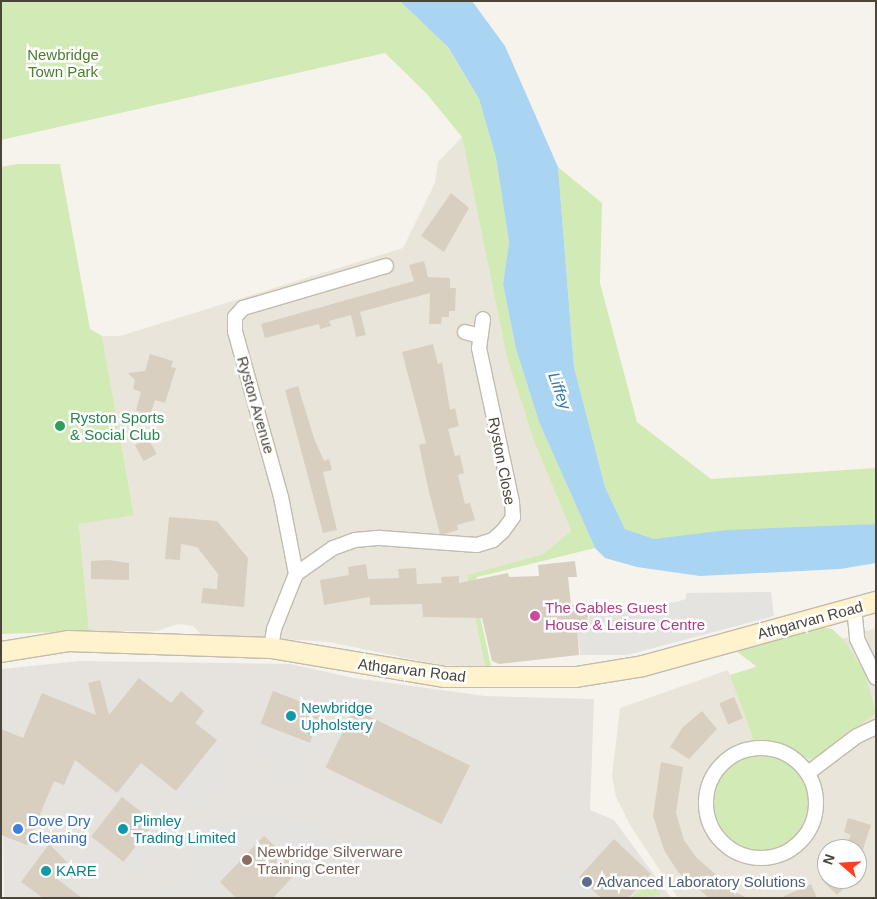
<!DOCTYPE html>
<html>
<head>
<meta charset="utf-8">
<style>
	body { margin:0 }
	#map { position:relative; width:877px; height:899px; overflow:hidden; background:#f6f3ec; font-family:Helvetica,sans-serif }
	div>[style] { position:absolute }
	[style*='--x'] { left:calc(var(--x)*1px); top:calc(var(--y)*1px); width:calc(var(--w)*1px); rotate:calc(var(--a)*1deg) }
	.residential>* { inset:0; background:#eae5da }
	.industrial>* { inset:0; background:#e6e2dd }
	.green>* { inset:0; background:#d2eab5 }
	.round { border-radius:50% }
	.parking>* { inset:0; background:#e5e3e0; transform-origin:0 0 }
	.water>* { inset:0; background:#a9d4f2 }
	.building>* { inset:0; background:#d8cfc1; transform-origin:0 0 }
	.roads { filter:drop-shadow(1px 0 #c2bbae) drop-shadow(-1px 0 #c2bbae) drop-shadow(0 1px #c2bbae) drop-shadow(0 -1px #c2bbae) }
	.minor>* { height:14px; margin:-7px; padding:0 7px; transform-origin:7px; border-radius:7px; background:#fff }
	.minor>.ring { margin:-7px; padding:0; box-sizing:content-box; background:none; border:14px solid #fff; border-radius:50% }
	.secondary>* { height:20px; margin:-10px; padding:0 10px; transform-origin:10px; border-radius:10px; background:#fff3cd }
	.dots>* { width:14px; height:14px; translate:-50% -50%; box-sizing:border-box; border:2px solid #fff; border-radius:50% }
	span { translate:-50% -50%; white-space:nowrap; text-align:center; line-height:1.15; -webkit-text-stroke:5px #fff; paint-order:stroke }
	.park-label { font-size:15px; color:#4a7f2a }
	.street-label { font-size:15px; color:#4b4439 }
	.leisure-label { font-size:15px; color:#27864d }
	.left { translate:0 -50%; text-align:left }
	.hotel-label { font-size:15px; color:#b23c85 }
	.culture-label { font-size:15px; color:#0d838f }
	.shop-label { font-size:15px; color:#366cbe }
	.education-label { font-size:15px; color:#785e54 }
	.service-label { font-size:15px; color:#4e5e75 }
	.water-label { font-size:16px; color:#2e7ab2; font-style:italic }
	.frame { position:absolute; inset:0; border:2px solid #4b4439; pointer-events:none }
	.north { position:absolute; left:817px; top:839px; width:50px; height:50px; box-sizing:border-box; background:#fff; border:1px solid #b7b4b0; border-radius:50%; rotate:289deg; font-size:14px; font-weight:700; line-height:20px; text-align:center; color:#4b4439 }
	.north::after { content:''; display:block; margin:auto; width:18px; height:22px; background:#fc3f1d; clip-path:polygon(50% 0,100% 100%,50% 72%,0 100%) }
</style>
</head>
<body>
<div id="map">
	<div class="residential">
		<div style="clip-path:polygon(462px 137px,507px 358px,534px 441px,571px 531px,543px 554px,467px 575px,485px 667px,440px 665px,329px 642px,201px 634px,193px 626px,178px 624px,157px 631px,89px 631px,79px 524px,134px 514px,102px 336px,120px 336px,403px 248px,435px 183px,438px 162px)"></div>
		<div style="clip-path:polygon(evenodd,876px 628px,876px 898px,678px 898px,630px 825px,616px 797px,612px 776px,620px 708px,728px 670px,730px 675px,876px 628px,827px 849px,857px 849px,857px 879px,827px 879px,827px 849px)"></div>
	</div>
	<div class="industrial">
		<div style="clip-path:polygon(80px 661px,290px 664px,354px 678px,485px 696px,594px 699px,590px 810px,614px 820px,671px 898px,4px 898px,1px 669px)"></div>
	</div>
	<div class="green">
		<div style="clip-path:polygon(1px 1px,401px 1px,447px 46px,479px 99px,496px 158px,509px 242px,503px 284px,516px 349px,539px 422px,595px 548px,477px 577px,474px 588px,491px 666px,485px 667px,467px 575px,543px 554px,571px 531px,534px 441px,507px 358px,462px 137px,427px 94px,385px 53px,1px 140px)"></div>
		<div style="clip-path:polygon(17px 164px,60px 164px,90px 329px,102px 336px,134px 515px,79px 524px,89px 631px,1px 634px,1px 167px)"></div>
		<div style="clip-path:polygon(558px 167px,602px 203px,600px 283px,637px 422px,711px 479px,876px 468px,876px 524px,654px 539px,625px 529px,605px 487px,574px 367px)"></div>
		<div style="clip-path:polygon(820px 627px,832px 629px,844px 640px,864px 671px,876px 713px,819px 756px,809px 759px,775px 741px,754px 741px,730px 675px,757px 667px,736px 651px)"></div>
		<div class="round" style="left:714px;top:754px;width:96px;height:96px"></div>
		<div style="clip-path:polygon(650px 880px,661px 895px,631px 898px)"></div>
	</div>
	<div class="parking">
		<div style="clip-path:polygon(771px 592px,774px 616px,627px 655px,580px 655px,577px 624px,589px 623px,589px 614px,676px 602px,686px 599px,686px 593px)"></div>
		<div style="clip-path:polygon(257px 724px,311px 746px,293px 788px,277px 782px)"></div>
		<div style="clip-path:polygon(216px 744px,219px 781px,197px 807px,176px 792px)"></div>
		<div style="clip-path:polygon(268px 814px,320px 830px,332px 852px,308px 875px,264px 834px,219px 882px,234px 898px,161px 898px,170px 887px,181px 889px,199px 869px,195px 854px,223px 825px)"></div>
		<div style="left:155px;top:822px;width:18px;height:49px;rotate:38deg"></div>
		<div style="clip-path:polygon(573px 872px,599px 898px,552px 898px)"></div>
	</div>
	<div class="water">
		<div style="clip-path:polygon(400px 1px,472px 1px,505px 46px,558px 167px,574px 367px,605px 487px,625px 529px,654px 539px,727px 530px,876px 524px,876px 563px,840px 569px,700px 576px,637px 567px,605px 558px,595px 548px,539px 422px,516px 349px,503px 284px,509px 242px,496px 158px,479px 99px,448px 47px)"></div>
	</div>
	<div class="building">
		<div style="clip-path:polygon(451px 193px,469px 208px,444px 252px,421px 236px)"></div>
		<div style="clip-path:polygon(424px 261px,428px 277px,450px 278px,450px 288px,456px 288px,455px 311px,449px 311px,449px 317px,442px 317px,441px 324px,429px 324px,430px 293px,360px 312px,366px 335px,356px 337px,351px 315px,329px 321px,331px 326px,320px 329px,319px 324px,265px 338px,261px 324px,414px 281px,409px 265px)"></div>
		<div style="clip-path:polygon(433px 344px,438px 364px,442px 362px,450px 410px,455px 408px,459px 426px,448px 429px,455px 456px,460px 455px,464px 473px,458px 475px,465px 504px,470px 503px,475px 520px,457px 525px,458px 530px,444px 534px,440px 534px,429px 492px,419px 445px,426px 443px,402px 352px)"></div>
		<div style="clip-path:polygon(150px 354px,173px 361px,171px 367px,176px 368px,165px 403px,155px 400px,151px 412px,145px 415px,136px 410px,141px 392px,133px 389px,135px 380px,128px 373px,145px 371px)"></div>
		<div style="clip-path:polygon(298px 386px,314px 438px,324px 461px,329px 459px,332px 470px,323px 472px,337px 530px,323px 533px,285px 390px)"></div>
		<div style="left:148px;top:438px;width:18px;height:15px;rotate:61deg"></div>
		<div style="clip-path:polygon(169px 517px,217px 521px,248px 558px,244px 607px,201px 603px,203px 588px,217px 589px,218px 574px,197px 547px,181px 544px,180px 560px,165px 559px)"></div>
		<div style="clip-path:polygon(109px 560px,129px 563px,129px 580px,91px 579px,91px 561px)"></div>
		<div style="clip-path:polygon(575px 561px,577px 577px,568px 577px,571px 605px,587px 603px,588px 623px,577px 624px,579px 655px,499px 664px,492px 661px,482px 618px,423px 617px,422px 604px,370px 605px,370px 597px,324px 605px,320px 580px,349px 575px,348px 567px,366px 564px,368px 579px,399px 578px,398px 569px,416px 568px,417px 584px,442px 583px,441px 577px,459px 576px,459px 583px,508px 573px,509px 577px,539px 576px,538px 565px)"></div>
		<div style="clip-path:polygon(139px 678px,171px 703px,181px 691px,204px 711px,195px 723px,217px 740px,176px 791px,141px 763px,117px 793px,75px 760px,64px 785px,54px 781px,27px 845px,1px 835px,1px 729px,23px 738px,42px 693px,96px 715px,88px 683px,100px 680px,109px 715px)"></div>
		<div style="left:273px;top:691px;width:53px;height:35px;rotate:21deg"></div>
		<div style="left:734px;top:697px;width:23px;height:16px;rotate:67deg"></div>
		<div style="left:354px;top:709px;width:129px;height:65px;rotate:26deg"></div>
		<div style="clip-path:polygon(702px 711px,717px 729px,689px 759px,670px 747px,683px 727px)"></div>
		<div style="clip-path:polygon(661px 762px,683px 767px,676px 813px,684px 840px,696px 857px,721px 879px,716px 884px,748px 898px,709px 898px,678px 872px,664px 850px,653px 816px)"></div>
		<div style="left:122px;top:797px;width:41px;height:50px;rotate:38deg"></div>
		<div style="clip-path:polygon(848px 818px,871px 825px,863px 849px,843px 849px,851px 835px,844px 832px)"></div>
		<div style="clip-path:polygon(264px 836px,300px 869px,273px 898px,236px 898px,220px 882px)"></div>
		<div style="clip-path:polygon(614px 839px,651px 874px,628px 898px,601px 898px,579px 877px)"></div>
		<div style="clip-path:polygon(49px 844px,68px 863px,56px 878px,82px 898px,43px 898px,21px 882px)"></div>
		<div style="clip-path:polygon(821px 879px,853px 879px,837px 895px)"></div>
		<div style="clip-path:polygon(811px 884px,817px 898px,780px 898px)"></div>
	</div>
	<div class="roads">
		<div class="minor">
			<div style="--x:465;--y:332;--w:16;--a:15"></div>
			<div style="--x:296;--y:574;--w:45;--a:-35.1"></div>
			<div style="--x:333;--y:548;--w:23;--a:-20"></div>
			<div style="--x:355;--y:540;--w:25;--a:-5"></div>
			<div style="--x:380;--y:538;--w:97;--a:4.1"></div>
			<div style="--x:477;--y:545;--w:17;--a:-17"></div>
			<div style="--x:493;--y:540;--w:13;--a:-42"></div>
			<div style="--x:503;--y:531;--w:17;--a:-54"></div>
			<div style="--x:513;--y:517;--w:15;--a:-94"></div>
			<div style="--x:512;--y:502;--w:157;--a:-102.1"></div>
			<div style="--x:479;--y:348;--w:29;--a:-82"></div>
			<div style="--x:854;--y:608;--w:31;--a:84"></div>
			<div style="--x:857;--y:639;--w:43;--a:64"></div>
			<div style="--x:271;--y:648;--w:19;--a:-81"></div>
			<div style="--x:274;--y:629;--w:59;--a:-68.2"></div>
			<div style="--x:296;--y:574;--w:78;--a:-101"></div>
			<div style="--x:281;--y:497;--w:172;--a:-105.5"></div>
			<div style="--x:235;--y:331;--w:14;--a:-90"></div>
			<div style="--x:235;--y:317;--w:12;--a:-48"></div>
			<div style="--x:243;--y:308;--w:149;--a:-16.4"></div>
			<div class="ring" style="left:706px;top:748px;width:96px;height:96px"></div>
			<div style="--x:808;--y:773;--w:61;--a:-37.1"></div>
			<div style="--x:857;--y:736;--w:21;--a:-25"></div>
		</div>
		<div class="secondary">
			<div style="--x:1;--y:652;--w:68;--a:-9.3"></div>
			<div style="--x:68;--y:641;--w:203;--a:2"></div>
			<div style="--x:271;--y:648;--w:175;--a:9.5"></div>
			<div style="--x:444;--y:677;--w:132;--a:0"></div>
			<div style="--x:576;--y:677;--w:68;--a:-9.3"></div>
			<div style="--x:643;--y:666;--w:242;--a:-15.4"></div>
		</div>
	</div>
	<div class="dots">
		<div style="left:60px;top:426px;background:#2e9e5b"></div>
		<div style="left:535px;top:616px;background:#d1479c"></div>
		<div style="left:291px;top:716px;background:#0f9aa8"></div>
		<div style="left:18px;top:829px;background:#3f7fe0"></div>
		<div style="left:123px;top:829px;background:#0f9aa8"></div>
		<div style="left:247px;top:860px;background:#8d6e63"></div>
		<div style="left:46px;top:871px;background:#0f9aa8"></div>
		<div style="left:587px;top:882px;background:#5c6f8a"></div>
	</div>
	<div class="park-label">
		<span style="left:63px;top:63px">Newbridge<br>Town Park</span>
	</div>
	<div class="street-label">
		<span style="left:256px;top:405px;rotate:74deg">Ryston Avenue</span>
		<span style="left:502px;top:461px;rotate:79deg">Ryston Close</span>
		<span style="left:810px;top:620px;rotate:-15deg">Athgarvan Road</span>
		<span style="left:412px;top:670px;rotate:7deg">Athgarvan Road</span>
	</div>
	<div class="leisure-label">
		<span class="left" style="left:70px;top:426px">Ryston Sports<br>&amp; Social Club</span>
	</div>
	<div class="hotel-label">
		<span class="left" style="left:545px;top:616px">The Gables Guest<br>House &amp; Leisure Centre</span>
	</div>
	<div class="culture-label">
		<span class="left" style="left:301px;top:716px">Newbridge<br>Upholstery</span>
		<span class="left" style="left:133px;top:829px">Plimley<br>Trading Limited</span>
		<span class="left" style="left:56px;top:871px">KARE</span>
	</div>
	<div class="shop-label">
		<span class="left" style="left:28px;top:829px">Dove Dry<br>Cleaning</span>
	</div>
	<div class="education-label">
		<span class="left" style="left:257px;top:860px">Newbridge Silverware<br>Training Center</span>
	</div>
	<div class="service-label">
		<span class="left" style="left:597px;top:882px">Advanced Laboratory Solutions</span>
	</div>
	<div class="water-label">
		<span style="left:559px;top:391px;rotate:70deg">Liffey</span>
	</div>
	<div class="frame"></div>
	<div class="north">N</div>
</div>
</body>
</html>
